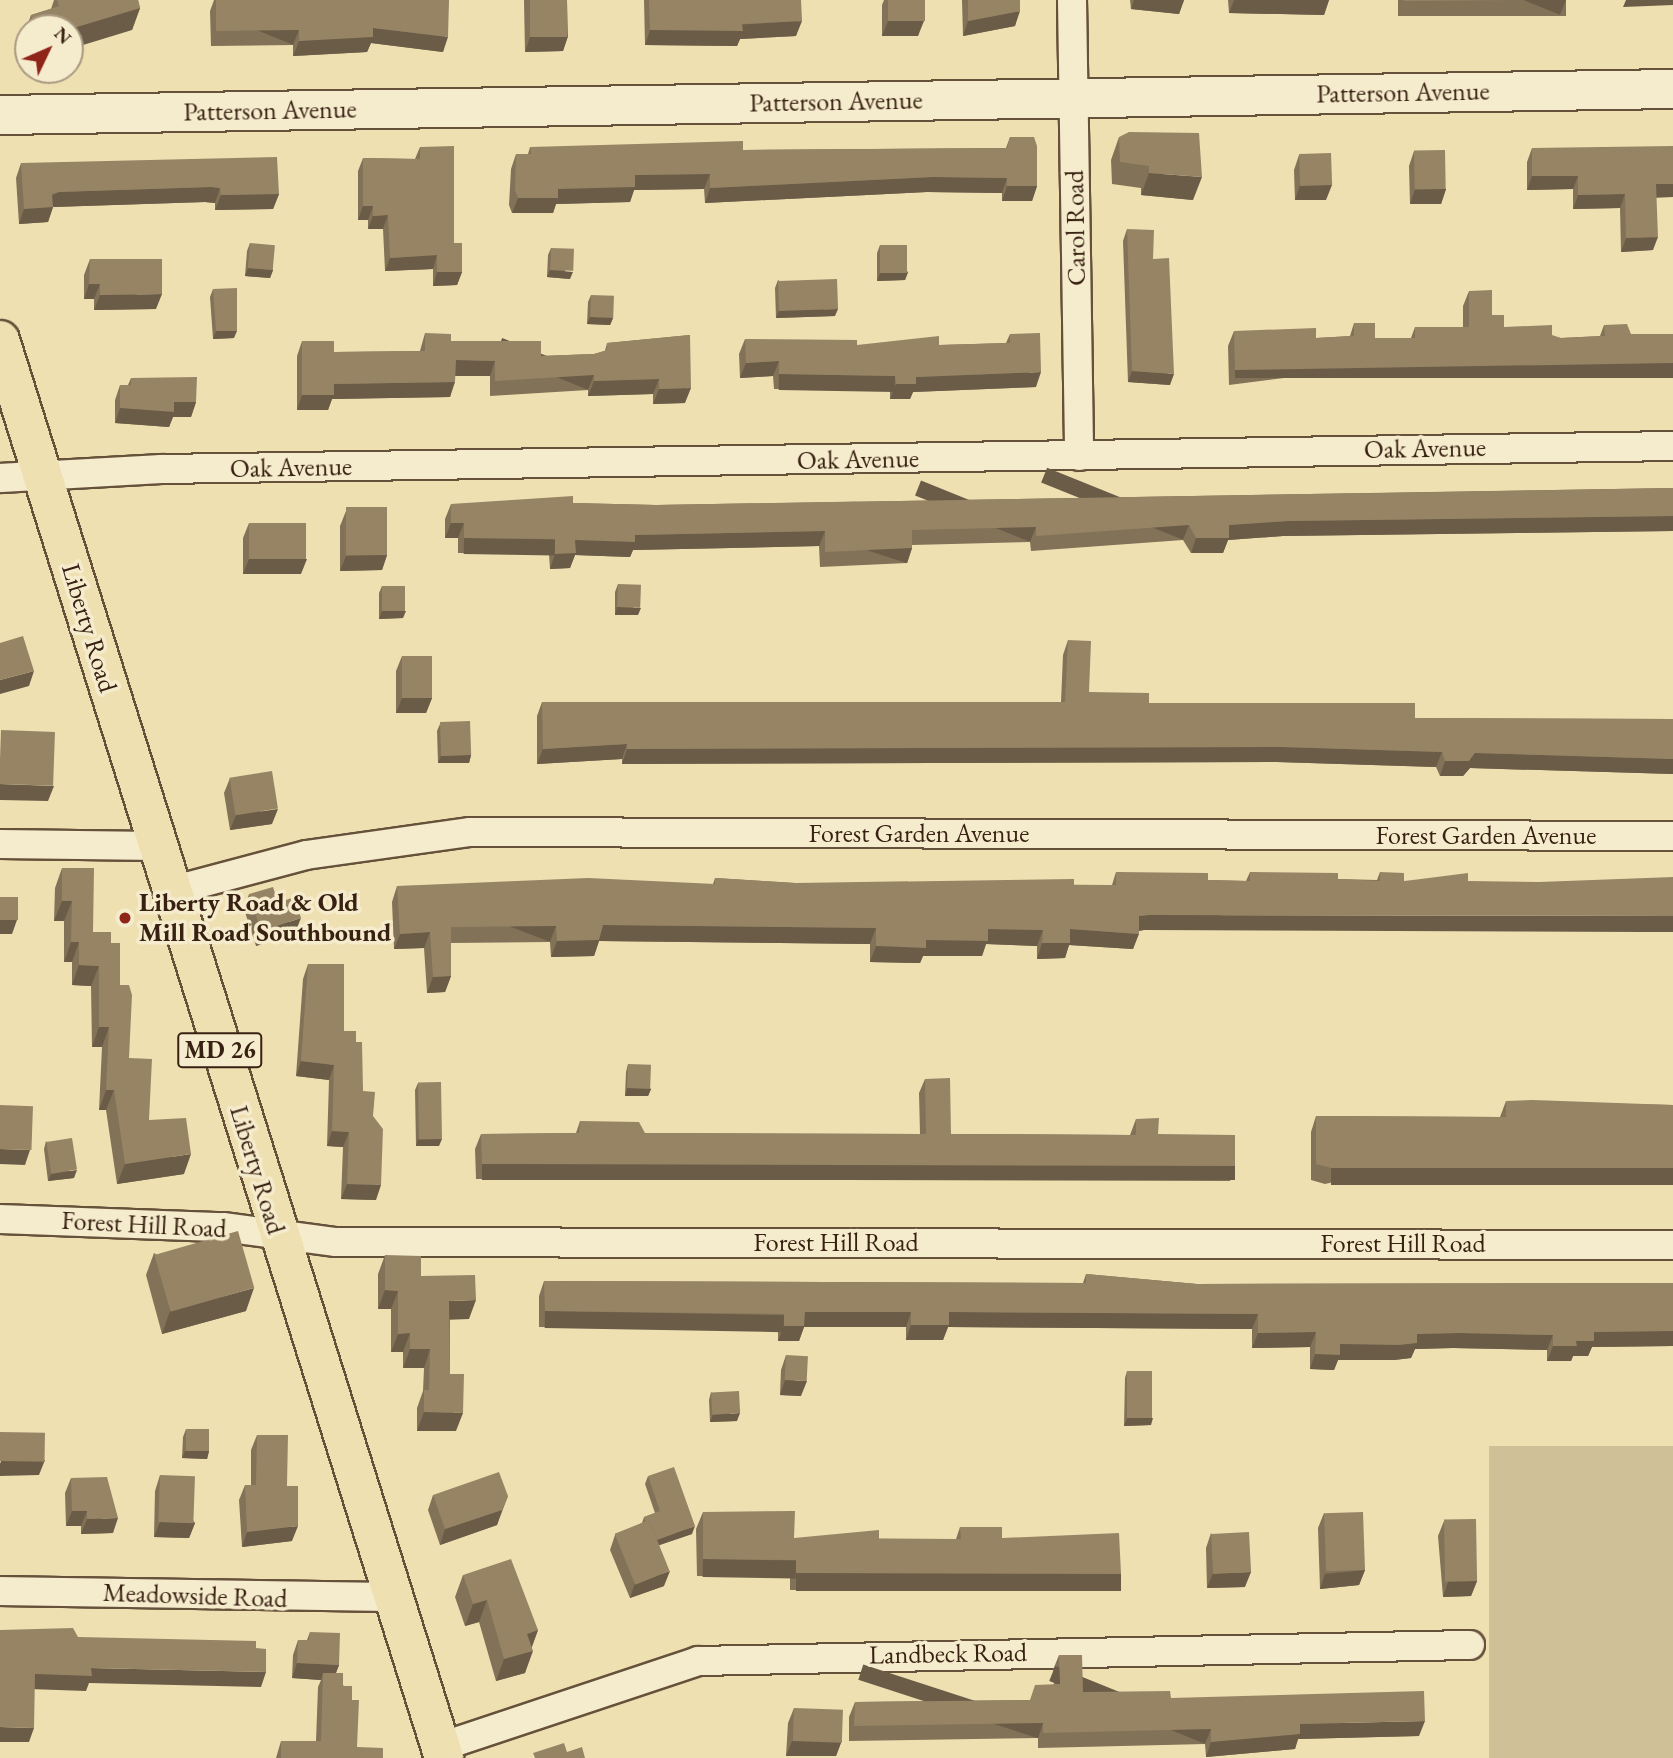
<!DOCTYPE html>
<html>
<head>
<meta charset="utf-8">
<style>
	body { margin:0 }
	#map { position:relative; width:1673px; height:1758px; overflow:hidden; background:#efe0b2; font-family:"EB Garamond",serif }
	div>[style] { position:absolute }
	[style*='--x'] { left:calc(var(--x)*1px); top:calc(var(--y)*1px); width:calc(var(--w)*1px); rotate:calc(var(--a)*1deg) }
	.green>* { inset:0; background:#d0c097; transform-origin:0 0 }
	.roads { filter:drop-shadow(2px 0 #66513a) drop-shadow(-2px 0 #66513a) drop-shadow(0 2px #66513a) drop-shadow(0 -2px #66513a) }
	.minor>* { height:28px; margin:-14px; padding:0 14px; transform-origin:14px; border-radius:14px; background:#f5ebcd }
	.secondary>* { height:38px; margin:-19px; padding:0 19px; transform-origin:19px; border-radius:19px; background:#f5ebcd }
	.primary>* { height:38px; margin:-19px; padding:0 19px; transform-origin:19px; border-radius:19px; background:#efe0b2 }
	.wall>* { inset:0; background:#827257; transform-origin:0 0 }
	.shaded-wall>* { inset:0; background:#6a5c47; transform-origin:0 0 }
	.building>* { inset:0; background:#978465; transform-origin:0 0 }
	.dots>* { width:19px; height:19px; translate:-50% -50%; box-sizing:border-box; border:4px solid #f5ebcd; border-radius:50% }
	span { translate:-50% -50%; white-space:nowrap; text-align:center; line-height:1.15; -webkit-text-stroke:7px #f5ebcd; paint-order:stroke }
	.shield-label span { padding:2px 5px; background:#f5ebcd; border:2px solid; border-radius:5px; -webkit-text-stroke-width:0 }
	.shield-label { font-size:24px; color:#382112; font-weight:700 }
	.street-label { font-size:26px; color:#382112 }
	.poi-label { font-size:26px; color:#382112; font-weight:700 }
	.left { translate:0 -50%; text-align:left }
	.north { position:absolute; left:14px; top:14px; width:70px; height:70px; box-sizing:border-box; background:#f5ebcd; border:2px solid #a99a82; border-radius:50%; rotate:46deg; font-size:19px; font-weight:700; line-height:28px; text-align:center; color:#382112 }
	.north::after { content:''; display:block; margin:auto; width:24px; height:32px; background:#8f2418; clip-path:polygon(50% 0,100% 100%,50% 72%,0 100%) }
</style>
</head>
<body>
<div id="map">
	<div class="green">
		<div style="left:1489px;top:1446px;width:184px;height:312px"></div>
	</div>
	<div class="roads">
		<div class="minor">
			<div style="--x:1072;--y:0;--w:456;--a:89.1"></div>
			<div style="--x:0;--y:478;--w:161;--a:-3.2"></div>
			<div style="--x:161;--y:469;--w:1512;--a:-0.87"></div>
			<div style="--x:0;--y:844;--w:157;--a:0.7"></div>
			<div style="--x:171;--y:891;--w:140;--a:-14.9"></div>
			<div style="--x:306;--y:855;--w:166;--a:-8"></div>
			<div style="--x:470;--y:832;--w:1203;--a:0.19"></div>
			<div style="--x:0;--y:1219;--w:223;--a:2.1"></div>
			<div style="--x:223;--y:1227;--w:114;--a:7.6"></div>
			<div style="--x:336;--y:1242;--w:1337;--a:0.13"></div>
			<div style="--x:0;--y:1591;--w:390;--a:0.9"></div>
			<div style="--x:440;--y:1747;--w:272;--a:-18.4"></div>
			<div style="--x:698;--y:1661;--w:772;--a:-1.19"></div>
		</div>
		<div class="secondary">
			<div style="--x:0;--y:115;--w:1673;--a:-0.89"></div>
		</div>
		<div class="primary">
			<div style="--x:0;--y:340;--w:1486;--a:72.61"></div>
		</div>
	</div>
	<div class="wall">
		<div style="clip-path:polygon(54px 0,138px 0,140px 8px,132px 30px,70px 28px,28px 28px,28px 55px,23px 37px,31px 15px,51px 9px)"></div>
		<div style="clip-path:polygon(214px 0,449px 0,443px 52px,371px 43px,367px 52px,293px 56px,293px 45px,211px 46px,210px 11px)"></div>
		<div style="clip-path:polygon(524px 0,567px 0,568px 36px,563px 51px,525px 52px)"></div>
		<div style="clip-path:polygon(644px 0,801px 0,796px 36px,740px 39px,737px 46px,645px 45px)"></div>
		<div style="clip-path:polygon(884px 0,925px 0,918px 36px,882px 36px,882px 5px)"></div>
		<div style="clip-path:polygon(962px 0,1020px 0,1015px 26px,963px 36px)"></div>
		<div style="clip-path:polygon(1130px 0,1184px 0,1179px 14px,1131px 9px)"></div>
		<div style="clip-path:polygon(1228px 0,1329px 0,1324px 15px,1229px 13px)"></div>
		<div style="left:1398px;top:0;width:168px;height:16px"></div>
		<div style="clip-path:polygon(1010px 137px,1037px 186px,1032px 201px,1002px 201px,1002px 193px,927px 192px,705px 203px,704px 189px,634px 190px,630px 202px,556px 204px,553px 213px,512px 213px,509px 205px,511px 169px,516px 154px,528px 154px,530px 147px,743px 150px,1006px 148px)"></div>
		<div style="clip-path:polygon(1119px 137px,1193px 200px,1141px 195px,1141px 188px,1112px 184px,1111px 160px)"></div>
		<div style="clip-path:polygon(420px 147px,454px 243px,462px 272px,457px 285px,433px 286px,433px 269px,385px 271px,383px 229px,368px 229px,368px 220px,358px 220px,358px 171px,363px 158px,415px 159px)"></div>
		<div style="clip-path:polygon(1532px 148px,1656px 198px,1653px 250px,1621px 252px,1620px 208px,1573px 209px,1573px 189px,1527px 190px,1527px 162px)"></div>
		<div style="clip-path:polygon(1414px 151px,1446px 189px,1441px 204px,1410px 204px,1409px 166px)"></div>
		<div style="clip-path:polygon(1299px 155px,1326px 200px,1295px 200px,1294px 170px)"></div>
		<div style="clip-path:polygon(21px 163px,279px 194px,273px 209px,215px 210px,215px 203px,205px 202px,53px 207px,48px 222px,19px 224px,16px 178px)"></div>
		<div style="clip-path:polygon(1127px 229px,1153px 259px,1170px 385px,1128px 382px,1123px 241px)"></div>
		<div style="clip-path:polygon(250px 243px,273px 270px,270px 278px,245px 276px,247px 251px)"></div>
		<div style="clip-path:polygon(880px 245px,908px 272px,905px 280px,877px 281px,877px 253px)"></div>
		<div style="clip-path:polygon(551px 248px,570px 279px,547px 277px,548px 255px)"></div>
		<div style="clip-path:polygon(90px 259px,156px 309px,94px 310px,94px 299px,84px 299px,84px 275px)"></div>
		<div style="clip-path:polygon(778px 280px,835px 316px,776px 318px,775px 288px)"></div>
		<div style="clip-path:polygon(213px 289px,234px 338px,213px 339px,210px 297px)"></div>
		<div style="clip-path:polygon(1469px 291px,1504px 327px,1561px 338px,1600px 336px,1604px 325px,1631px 334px,1229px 385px,1228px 346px,1234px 331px,1316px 338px,1350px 336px,1354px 323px,1375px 338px,1411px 338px,1415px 327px,1463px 327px,1463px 306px)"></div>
		<div style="clip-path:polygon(591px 295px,613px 318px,610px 325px,587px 324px,588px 302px)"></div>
		<div style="clip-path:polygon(425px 333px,451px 341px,541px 356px,594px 354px,605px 351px,607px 343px,690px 335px,685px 403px,653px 404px,653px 394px,588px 396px,588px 390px,490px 396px,490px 376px,455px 376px,450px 397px,332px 399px,328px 410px,297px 410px,297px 356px,302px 341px,334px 352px,420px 351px)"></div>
		<div style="clip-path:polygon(1010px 334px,1036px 387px,913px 392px,910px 399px,890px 399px,890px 391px,774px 389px,773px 376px,740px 378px,739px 354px,745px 339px,857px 345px,939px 345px,1006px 343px)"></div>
		<div style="clip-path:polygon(131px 378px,196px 402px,191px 417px,173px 417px,169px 427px,115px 423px,115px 400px,120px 385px,128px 385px)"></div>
		<div style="clip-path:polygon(1673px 488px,1673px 531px,1283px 536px,1228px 540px,1223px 553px,1191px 553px,1183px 540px,1031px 551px,1030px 542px,912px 545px,912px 548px,907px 563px,820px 567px,819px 546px,633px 550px,630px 557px,575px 555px,570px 568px,550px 569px,549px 554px,458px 553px,458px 538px,445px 538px,445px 519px,451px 504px,573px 503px,656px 505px)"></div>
		<div style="clip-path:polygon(346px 511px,387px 555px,382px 570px,340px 571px,340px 526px)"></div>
		<div style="clip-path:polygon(249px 523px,301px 574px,243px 574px,243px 538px)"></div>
		<div style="clip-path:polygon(618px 584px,638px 615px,615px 615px,615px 592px)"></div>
		<div style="clip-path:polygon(382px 586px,403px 618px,379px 619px,379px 593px)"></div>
		<div style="clip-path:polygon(1068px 640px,1089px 692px,1149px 703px,1415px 718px,1673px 719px,1673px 774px,1470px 768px,1463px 776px,1440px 776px,1436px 767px,1277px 762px,622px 764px,622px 759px,537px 764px,537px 716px,542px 702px,1061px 702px,1063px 655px)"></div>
		<div style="clip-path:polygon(402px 656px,432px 698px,426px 713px,396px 713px,396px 671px)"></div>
		<div style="clip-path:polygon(440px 724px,471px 755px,469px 763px,438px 763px,437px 731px)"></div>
		<div style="clip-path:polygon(230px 778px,272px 824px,230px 830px,224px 793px)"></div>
		<div style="clip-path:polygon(62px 868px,93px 932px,111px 943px,120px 985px,129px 1058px,149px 1120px,184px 1174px,117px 1184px,106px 1110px,99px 1110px,102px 1047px,92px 1047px,91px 986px,72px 985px,72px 962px,64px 962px,64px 921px,54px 921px,55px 888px)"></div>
		<div style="clip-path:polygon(1116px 872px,1208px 880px,1246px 881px,1250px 872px,1338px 879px,1377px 880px,1380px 872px,1404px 881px,1139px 931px,1133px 949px,1069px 945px,1065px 958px,1037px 959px,1037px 946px,986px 944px,982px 956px,923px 956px,920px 963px,870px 962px,870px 944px,599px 941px,594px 956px,551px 957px,550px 942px,451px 943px,451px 976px,445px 992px,427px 993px,424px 948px,394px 949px,392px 902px,397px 886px,713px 884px,715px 878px,795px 883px,1112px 885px)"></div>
		<div style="clip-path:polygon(249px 894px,278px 903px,295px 933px,256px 946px,244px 909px)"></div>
		<div style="clip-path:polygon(308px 964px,344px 1031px,356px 1042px,363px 1091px,373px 1116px,376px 1200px,341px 1199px,343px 1147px,327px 1146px,329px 1080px,296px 1076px,303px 979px)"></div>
		<div style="clip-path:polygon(628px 1064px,651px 1089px,648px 1096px,625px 1096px,626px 1072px)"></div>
		<div style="clip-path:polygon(925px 1079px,951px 1134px,1130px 1135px,1136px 1119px,1158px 1134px,1235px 1166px,1230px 1181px,476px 1179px,475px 1149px,481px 1134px,576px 1133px,580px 1121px,645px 1133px,920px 1134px,919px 1093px)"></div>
		<div style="clip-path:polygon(418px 1083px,439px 1146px,416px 1146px,415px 1090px)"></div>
		<div style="clip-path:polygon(1506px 1101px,1673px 1105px,1325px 1184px,1311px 1180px,1311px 1132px,1316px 1116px,1500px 1117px)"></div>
		<div style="clip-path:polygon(46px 1141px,74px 1178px,48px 1181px,44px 1149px)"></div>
		<div style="clip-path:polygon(154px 1253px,246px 1311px,162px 1334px,146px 1275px)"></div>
		<div style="clip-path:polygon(385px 1255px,421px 1276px,469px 1319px,450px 1319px,450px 1374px,456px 1431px,417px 1431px,417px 1408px,423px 1391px,424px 1368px,403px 1368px,403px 1352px,391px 1352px,391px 1309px,378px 1309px,378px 1274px)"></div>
		<div style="clip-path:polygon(1086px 1274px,1197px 1284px,1673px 1283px,1673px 1346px,1592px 1347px,1588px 1356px,1573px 1356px,1571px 1361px,1547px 1361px,1547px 1350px,1453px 1348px,1415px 1349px,1411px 1358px,1394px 1360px,1338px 1360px,1334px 1370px,1310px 1369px,1310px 1347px,1252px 1348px,1252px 1329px,948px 1327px,943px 1340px,906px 1340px,906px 1327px,804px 1327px,799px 1341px,778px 1341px,778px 1329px,539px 1327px,539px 1296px,544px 1281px,1083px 1283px)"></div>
		<div style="clip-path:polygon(786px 1355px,801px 1396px,780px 1395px,781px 1370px)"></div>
		<div style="clip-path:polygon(1127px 1371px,1151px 1425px,1124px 1426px,1125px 1378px)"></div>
		<div style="clip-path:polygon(711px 1392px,737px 1421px,710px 1422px,709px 1400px)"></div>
		<div style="clip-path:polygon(186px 1429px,209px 1451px,207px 1459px,182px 1458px,183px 1437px)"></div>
		<div style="clip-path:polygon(257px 1435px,287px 1486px,292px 1541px,242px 1547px,239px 1500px,245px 1485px,251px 1485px,251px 1450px)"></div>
		<div style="clip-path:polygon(160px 1475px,195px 1523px,189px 1538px,154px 1537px,155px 1491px)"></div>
		<div style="clip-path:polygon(648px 1476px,692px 1534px,659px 1545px,664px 1586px,630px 1598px,610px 1550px,615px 1535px,642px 1523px,644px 1517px,655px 1513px,645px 1484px)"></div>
		<div style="clip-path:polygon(71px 1478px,113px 1533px,81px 1534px,81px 1526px,66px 1526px,65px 1493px)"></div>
		<div style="clip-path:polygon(433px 1495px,508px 1496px,497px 1525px,440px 1545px,428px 1510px)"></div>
		<div style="clip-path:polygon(703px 1512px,794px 1538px,956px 1539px,960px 1527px,1002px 1538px,1115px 1591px,790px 1590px,790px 1577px,697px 1576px,696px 1529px)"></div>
		<div style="clip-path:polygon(1324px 1513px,1365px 1570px,1359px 1585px,1320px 1589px,1318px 1528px)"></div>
		<div style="clip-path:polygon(1444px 1521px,1477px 1581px,1471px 1596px,1443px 1597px,1438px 1536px)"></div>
		<div style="clip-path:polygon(1211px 1533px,1245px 1587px,1207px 1588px,1206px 1548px)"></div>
		<div style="clip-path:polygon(463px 1575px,538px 1630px,532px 1647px,525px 1673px,496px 1681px,479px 1622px,465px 1626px,455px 1597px)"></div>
		<div style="clip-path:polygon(310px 1632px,339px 1665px,336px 1673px,352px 1700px,357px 1747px,383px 1758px,276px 1758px,281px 1741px,316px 1741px,318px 1687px,321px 1680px,292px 1678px,293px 1655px,298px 1640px,307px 1640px)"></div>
		<div style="clip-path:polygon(1059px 1655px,1083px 1692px,1171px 1698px,1419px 1736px,1298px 1739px,1295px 1749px,1206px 1757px,1205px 1744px,1038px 1748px,1038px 1738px,849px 1741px,849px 1717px,855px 1702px,1030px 1700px,1054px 1684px,1053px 1670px)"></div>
		<div style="clip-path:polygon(794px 1708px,842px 1740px,836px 1756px,786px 1756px,788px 1723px)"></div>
	</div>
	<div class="shaded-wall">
		<div style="clip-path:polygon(1134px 0,1184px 0,1179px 14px,1131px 9px)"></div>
		<div style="clip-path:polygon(1234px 0,1329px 0,1324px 15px,1229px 13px)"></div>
		<div style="left:1566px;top:0;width:16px;height:162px;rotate:112deg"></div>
		<div style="clip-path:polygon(1626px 0,1673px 0,1673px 5px,1623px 7px)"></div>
		<div style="clip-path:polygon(140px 8px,132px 30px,70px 49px,70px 29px)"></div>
		<div style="clip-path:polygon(1020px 11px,1015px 26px,963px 36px,968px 21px)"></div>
		<div style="clip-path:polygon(802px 21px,796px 36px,740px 39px,737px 46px,645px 45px,650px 30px)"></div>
		<div style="clip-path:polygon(888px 21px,924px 21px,918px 36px,882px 36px)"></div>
		<div style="clip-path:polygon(373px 28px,448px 37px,443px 52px,371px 43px,367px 52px,293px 56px,299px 41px)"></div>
		<div style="left:299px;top:30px;width:16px;height:83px;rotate:112deg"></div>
		<div style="clip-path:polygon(568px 36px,563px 51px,525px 52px,530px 37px)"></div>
		<div style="clip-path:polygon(1149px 173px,1202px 177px,1193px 200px,1141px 195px)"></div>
		<div style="clip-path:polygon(710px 174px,704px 189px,634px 190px,630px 202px,556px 204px,553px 213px,512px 213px,518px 198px,558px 189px,635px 175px)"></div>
		<div style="clip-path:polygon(1532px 176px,1578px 176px,1573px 189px,1527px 190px)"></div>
		<div style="clip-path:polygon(933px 177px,1007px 178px,1002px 193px,927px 192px,705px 203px,710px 188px)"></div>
		<div style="clip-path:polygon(1656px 184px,1673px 184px,1673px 197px,1651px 198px)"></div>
		<div style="clip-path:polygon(1300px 185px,1332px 185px,1326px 200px,1295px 200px)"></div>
		<div style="clip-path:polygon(1007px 186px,1037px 186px,1032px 201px,1002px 201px)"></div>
		<div style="clip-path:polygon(211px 187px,220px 188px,215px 203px,205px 202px,53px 207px,48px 222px,19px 224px,24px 209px,59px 192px)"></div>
		<div style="clip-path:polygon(1415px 189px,1446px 189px,1441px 204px,1410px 204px)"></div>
		<div style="clip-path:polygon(279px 194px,273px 209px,215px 210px,221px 195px)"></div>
		<div style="clip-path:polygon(1625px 194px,1620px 208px,1573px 209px,1578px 195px)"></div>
		<div style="clip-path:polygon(363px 206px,373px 206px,368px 220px,358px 220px)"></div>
		<div style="clip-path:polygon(388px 215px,383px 229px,368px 229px,373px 216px)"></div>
		<div style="clip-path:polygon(1658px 237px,1653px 250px,1621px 252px,1626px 238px)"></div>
		<div style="clip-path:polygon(437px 255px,433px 269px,385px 271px,390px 258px)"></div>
		<div style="clip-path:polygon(248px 268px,273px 270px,270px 278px,245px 276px)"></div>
		<div style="clip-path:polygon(550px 270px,573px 272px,570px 279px,547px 277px)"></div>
		<div style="clip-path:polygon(437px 272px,462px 272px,457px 285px,433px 286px)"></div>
		<div style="clip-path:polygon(908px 272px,905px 280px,877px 281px,880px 273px)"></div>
		<div style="clip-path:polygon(89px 284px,100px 284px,94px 299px,84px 299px)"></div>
		<div style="clip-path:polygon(162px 294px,156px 309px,94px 310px,100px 295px)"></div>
		<div style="clip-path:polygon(838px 309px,835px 316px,776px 318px,779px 310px)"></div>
		<div style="clip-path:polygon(590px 317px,613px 318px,610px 325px,587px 324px)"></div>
		<div style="clip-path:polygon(216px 331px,237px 331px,234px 338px,213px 339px)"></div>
		<div style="clip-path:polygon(456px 360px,495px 361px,490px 376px,450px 376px)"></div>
		<div style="clip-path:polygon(779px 361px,773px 376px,740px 378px,746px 363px)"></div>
		<div style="left:1673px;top:363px;width:15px;height:438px;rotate:90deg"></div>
		<div style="clip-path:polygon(1132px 371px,1174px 374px,1170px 385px,1128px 382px)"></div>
		<div style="clip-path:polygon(1041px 372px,1036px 387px,913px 392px,910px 399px,890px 399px,896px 384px,916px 377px)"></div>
		<div style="left:779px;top:374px;width:116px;height:16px;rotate:1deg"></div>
		<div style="left:594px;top:375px;width:16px;height:99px;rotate:112deg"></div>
		<div style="clip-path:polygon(659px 379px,653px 394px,588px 396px,594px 381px)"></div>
		<div style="clip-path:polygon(455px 382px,450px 397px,332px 399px,328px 410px,297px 410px,302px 395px,334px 384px)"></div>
		<div style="clip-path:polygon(691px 388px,685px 403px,653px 404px,659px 389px)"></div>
		<div style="clip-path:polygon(174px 402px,196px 402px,191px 417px,173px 417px,169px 427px,115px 423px,120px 408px)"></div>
		<div style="clip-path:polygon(1673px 516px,1673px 531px,1283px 536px,1228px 540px,1223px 553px,1191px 553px,1196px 538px,1229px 525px,1288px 521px)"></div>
		<div style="clip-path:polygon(451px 523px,464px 523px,458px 538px,445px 538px)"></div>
		<div style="left:1189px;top:525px;width:16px;height:153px;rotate:112deg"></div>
		<div style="left:1036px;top:527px;width:16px;height:124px;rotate:112deg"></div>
		<div style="clip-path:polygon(825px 531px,819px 546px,633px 550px,630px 557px,575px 555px,570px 568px,550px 569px,555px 554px,575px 540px,635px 535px)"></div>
		<div style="left:464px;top:538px;width:91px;height:16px;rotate:1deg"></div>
		<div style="left:912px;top:548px;width:16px;height:87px;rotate:108deg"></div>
		<div style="clip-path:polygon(387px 555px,382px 570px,340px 571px,346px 556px)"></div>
		<div style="clip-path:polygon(249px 559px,307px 559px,301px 574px,243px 574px)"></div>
		<div style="clip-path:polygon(617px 607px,641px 608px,638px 615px,615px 615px)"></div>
		<div style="clip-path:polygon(382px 611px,406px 611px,403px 618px,379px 619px)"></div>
		<div style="clip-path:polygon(34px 671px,29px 686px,0 694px,0 680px)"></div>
		<div style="clip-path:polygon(402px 698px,432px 698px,426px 713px,396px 713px)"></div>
		<div style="clip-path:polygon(627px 744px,622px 759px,537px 764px,543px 749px)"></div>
		<div style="clip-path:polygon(1282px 747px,1442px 752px,1436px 767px,1277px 762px,622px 764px,627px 749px)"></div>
		<div style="clip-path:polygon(1475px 753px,1673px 759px,1673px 774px,1470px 768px,1463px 776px,1440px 776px,1445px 761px)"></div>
		<div style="clip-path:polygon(471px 755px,469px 763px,438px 763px,441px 756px)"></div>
		<div style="clip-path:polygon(0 784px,54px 786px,48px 801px,0 800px)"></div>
		<div style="clip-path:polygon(278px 809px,272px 824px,230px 830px,236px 815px)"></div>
		<div style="clip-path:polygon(62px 901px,72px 901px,64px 921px,54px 921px)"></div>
		<div style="clip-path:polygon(1149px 915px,1673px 916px,1673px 932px,1143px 930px,1133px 932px,1139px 916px)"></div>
		<div style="clip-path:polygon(301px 918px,295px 933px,256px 946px,261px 931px)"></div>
		<div style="clip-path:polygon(0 920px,17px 920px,12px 934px,0 934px)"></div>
		<div style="clip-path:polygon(603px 925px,876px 928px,870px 944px,599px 941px,594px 956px,551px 957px,557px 941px)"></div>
		<div style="left:556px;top:926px;width:17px;height:105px;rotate:111deg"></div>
		<div style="clip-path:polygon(988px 929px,1043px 930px,1037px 946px,986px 944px,982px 956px,923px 956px,920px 963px,870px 962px,876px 946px,926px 940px)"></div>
		<div style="clip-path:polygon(1070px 929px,1139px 934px,1133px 949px,1069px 945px,1065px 958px,1037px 959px,1042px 943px)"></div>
		<div style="clip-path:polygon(430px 932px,424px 948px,394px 949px,400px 934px)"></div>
		<div style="clip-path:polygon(71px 942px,79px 942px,72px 962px,64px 962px)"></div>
		<div style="clip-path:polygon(79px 965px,99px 966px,91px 986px,72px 985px)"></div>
		<div style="clip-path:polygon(451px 976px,445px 992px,427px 993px,433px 977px)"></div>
		<div style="clip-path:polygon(99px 1027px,109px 1027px,102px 1047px,92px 1047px)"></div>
		<div style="clip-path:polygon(301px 1061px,334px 1065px,329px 1080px,296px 1076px)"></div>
		<div style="clip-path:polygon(627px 1088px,651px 1089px,648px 1096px,625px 1096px)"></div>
		<div style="clip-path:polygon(106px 1090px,114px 1090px,106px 1110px,99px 1110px)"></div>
		<div style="clip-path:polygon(332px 1131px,349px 1132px,343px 1147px,327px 1146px)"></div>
		<div style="clip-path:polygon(418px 1139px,442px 1139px,439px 1146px,416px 1146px)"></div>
		<div style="clip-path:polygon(0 1149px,30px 1150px,25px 1165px,0 1164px)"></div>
		<div style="clip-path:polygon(191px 1154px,184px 1174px,117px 1184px,125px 1164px)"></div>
		<div style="left:482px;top:1164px;width:753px;height:16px"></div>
		<div style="left:1331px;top:1168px;width:342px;height:17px"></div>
		<div style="clip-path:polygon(77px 1170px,74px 1178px,48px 1181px,51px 1174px)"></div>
		<div style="clip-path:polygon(347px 1184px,381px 1185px,376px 1200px,341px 1199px)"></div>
		<div style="clip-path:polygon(254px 1288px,246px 1311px,162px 1334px,170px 1311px)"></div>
		<div style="clip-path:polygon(385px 1290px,398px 1291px,391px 1309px,378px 1309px)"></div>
		<div style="clip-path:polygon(476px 1300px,469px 1319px,443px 1320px,449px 1301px)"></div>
		<div style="left:545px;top:1311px;width:239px;height:17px;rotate:1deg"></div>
		<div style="clip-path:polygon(805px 1312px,911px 1312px,906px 1327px,804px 1327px,799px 1341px,778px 1341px,784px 1326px)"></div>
		<div style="clip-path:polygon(949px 1312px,1258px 1314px,1252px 1329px,948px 1327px,943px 1340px,906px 1340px,911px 1325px)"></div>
		<div style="clip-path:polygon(1673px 1331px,1673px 1346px,1592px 1347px,1588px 1356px,1573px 1356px,1571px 1361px,1547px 1361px,1553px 1346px,1576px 1341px,1594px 1332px)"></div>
		<div style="clip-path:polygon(1316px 1332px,1310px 1347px,1252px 1348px,1258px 1333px)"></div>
		<div style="clip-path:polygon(410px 1333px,403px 1352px,391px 1352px,398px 1334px)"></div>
		<div style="clip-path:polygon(1459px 1333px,1553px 1335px,1547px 1350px,1453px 1348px,1415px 1349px,1411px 1358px,1394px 1360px,1338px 1360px,1334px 1370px,1310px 1369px,1315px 1354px,1340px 1344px,1417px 1334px)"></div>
		<div style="clip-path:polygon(410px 1349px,430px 1349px,424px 1368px,403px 1368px)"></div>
		<div style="clip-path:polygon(785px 1380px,807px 1381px,801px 1396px,780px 1395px)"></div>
		<div style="clip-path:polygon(424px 1412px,463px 1413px,456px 1431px,417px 1431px)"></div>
		<div style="clip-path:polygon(740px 1413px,737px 1421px,710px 1422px,713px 1415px)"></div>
		<div style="clip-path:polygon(1127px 1418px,1153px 1418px,1151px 1425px,1124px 1426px)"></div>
		<div style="clip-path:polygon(185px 1451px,209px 1451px,207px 1459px,182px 1458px)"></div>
		<div style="clip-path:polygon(45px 1460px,39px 1475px,0 1476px,0 1464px,1px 1461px)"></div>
		<div style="clip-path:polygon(502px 1510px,497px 1525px,440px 1545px,445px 1529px)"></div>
		<div style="clip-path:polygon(72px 1511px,87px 1511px,81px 1526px,66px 1526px)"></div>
		<div style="clip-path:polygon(118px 1518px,113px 1533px,81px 1534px,87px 1519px)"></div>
		<div style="clip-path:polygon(160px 1522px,195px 1523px,189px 1538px,154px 1537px)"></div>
		<div style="clip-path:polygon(298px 1526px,292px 1541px,242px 1547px,247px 1532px)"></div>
		<div style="clip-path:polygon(695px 1526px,692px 1534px,651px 1548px,653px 1541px)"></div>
		<div style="left:703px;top:1559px;width:93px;height:18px;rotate:1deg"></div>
		<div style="clip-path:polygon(1365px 1570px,1359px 1585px,1320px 1589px,1325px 1574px)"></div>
		<div style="clip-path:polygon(670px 1571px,664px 1586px,630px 1598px,635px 1583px)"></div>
		<div style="clip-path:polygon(1251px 1572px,1245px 1587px,1207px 1588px,1213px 1573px)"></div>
		<div style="left:796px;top:1573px;width:325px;height:18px"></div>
		<div style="clip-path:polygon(1477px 1581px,1471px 1596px,1443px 1597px,1448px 1582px)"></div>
		<div style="clip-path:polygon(487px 1600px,479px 1622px,465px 1626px,473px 1604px)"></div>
		<div style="clip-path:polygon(538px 1630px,530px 1651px,533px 1651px,525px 1673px,496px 1681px,504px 1659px,527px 1634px)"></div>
		<div style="clip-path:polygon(297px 1663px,339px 1665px,333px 1680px,323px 1673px,321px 1680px,292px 1678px)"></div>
		<div style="clip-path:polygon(91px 1668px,266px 1672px,261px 1687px,89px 1683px,86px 1691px,29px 1689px,35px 1674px)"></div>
		<div style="clip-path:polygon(1425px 1721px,1419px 1736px,1298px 1739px,1295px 1749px,1206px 1757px,1211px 1742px,1300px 1724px)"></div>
		<div style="left:1043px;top:1723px;width:16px;height:189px;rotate:108deg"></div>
		<div style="clip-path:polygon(0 1727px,34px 1728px,29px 1742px,0 1742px)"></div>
		<div style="left:1211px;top:1729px;width:16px;height:168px;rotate:112deg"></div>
		<div style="clip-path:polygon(842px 1740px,836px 1756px,786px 1756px,792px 1741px)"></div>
	</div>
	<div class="building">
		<div style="clip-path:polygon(57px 0,138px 0,140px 8px,70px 29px,70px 28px,35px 28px,31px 15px,59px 6px)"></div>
		<div style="clip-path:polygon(216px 0,449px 0,448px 37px,373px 28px,373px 37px,299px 41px,299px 30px,216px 31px)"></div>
		<div style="left:530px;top:0;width:37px;height:37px"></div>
		<div style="clip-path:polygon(649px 0,801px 0,802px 21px,742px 24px,743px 31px,650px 30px)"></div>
		<div style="left:888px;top:0;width:37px;height:21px"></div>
		<div style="clip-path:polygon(968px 0,1020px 0,1020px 11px,968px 21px)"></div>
		<div style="clip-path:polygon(1404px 0,1519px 0,1404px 1px)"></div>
		<div style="clip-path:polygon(1129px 132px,1199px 133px,1202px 177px,1149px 173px,1149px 166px,1120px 162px,1119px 137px)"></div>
		<div style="clip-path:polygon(1010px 137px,1034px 137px,1037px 146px,1037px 186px,1007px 186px,1007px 178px,933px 177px,710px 188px,710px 174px,635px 175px,635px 187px,558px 189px,558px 198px,518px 198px,515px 190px,516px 154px,531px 154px,530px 147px,743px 141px,743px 150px,1007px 148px)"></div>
		<div style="clip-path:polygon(454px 146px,454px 243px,462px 243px,462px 272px,437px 272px,437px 255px,390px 258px,388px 215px,373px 216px,373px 206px,363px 206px,363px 158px,420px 159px,420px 147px)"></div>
		<div style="clip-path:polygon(1673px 146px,1673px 184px,1656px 184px,1658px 237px,1626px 238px,1625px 194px,1578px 195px,1578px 176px,1532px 176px,1532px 148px)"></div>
		<div style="left:1445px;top:150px;width:39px;height:31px;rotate:89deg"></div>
		<div style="left:1331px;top:153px;width:32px;height:32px;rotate:88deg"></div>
		<div style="clip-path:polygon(277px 157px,279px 194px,221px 195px,220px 188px,211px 187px,59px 192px,52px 194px,53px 207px,24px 209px,21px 163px)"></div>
		<div style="clip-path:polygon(1127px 229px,1154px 230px,1153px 259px,1169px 258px,1174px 374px,1132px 371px)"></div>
		<div style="left:250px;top:243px;width:25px;height:25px;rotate:5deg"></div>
		<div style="left:880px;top:245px;width:27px;height:28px"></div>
		<div style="left:551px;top:248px;width:23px;height:22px;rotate:2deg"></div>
		<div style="clip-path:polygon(90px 259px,162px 259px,162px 294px,100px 295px,100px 284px,89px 284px)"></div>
		<div style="left:837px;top:279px;width:30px;height:59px;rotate:88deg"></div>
		<div style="clip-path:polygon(237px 288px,237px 331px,216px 331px,213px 289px)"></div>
		<div style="clip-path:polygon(1492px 290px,1492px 315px,1504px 315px,1504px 327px,1552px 325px,1552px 335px,1561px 338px,1605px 336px,1604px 325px,1627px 324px,1631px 334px,1673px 334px,1673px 363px,1235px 370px,1234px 331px,1316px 328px,1316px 338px,1354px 336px,1354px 323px,1375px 323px,1375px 338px,1415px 338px,1415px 327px,1469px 327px,1469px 291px)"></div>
		<div style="left:591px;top:295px;width:23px;height:22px;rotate:2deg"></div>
		<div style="clip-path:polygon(425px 333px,451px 334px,451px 341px,541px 341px,541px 356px,594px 354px,607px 350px,607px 343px,690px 335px,691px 388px,659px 389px,659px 379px,594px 381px,594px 375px,495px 381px,495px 361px,456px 360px,455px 382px,334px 384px,334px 395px,302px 395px,302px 341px,334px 341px,334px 352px,425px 351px)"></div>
		<div style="clip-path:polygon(1040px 333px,1041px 372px,916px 377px,916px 384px,896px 384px,895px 376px,779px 374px,779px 361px,746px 363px,745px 339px,857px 340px,857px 345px,939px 336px,939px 345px,1010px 343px,1010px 334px)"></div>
		<div style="clip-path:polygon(197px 377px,196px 402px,174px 402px,174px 412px,120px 408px,120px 385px,131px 385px,131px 378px)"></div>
		<div style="clip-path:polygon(1673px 488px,1673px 516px,1288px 521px,1229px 525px,1229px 538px,1196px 538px,1189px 525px,1036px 536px,1036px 527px,912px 530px,912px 548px,825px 552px,825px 531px,635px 535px,635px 542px,575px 540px,576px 553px,555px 554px,555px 539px,464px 538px,464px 523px,451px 523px,451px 504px,573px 496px,573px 503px,656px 505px)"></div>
		<div style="left:387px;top:507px;width:48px;height:41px;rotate:90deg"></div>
		<div style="left:249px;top:523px;width:57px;height:36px"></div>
		<div style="left:618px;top:584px;width:23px;height:23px;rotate:2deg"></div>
		<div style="left:382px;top:586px;width:23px;height:25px"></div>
		<div style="clip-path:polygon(23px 636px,34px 671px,0 680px,0 643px)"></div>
		<div style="clip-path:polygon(1068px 640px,1091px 641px,1089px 692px,1149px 693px,1149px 703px,1415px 703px,1415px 718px,1673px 719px,1673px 759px,1475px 753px,1469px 761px,1445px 761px,1442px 752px,1282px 747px,627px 749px,627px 744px,543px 749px,542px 702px,1065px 702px)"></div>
		<div style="left:402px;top:656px;width:30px;height:42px"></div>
		<div style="left:470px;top:721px;width:34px;height:30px;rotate:88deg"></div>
		<div style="left:1px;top:730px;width:54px;height:54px;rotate:2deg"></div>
		<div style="left:272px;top:771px;width:38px;height:43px;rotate:81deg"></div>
		<div style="clip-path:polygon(62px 868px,94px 868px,93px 932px,111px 932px,111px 943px,120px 943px,120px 985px,129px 985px,132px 995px,129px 1058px,152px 1059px,149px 1120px,186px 1118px,191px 1154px,125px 1164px,114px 1090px,106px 1090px,109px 1027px,99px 1027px,99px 966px,79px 965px,79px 942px,71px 942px,72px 901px,62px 901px)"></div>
		<div style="clip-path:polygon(1116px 872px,1208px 873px,1208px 880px,1250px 881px,1250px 872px,1338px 873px,1338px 879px,1380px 881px,1380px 872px,1404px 873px,1404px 881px,1468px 873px,1468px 881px,1539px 882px,1673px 877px,1673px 916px,1149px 915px,1139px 916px,1139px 934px,1070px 929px,1070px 943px,1042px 943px,1043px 930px,988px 929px,988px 941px,926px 940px,926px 948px,876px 946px,876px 928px,603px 925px,599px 940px,557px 941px,556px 926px,451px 927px,451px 976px,433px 977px,430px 932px,400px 934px,397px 886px,588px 878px,715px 884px,715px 878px,795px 883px,1074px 879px,1074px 885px,1116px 885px)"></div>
		<div style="clip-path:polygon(273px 887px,278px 903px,294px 897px,301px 918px,261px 931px,249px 894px)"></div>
		<div style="left:0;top:897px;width:18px;height:23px"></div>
		<div style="clip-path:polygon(308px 964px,344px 964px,344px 1031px,356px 1031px,356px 1042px,362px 1042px,363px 1091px,375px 1092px,373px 1116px,383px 1129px,381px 1185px,347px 1184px,349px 1132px,332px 1131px,334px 1065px,301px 1061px)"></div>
		<div style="left:628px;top:1064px;width:23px;height:24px;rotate:2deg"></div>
		<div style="clip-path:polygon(950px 1078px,951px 1134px,1136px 1135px,1136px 1119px,1159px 1118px,1158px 1134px,1235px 1135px,1235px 1166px,482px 1164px,481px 1134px,579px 1133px,580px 1121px,639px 1122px,645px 1133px,926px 1134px,925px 1079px)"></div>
		<div style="left:441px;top:1082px;width:57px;height:23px;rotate:89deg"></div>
		<div style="clip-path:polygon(1533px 1100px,1673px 1105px,1673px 1168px,1331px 1168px,1316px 1164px,1316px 1116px,1506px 1117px,1506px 1101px)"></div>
		<div style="left:0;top:1105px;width:33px;height:44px;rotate:2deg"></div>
		<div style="left:72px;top:1138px;width:32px;height:26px;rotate:81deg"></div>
		<div style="left:238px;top:1231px;width:59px;height:87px;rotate:74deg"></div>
		<div style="clip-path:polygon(385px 1255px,421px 1256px,421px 1276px,475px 1275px,476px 1300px,449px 1301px,450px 1374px,464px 1374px,463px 1413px,424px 1412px,424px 1390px,429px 1390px,430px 1349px,410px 1349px,410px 1333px,398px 1334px,398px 1291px,385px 1290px)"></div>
		<div style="clip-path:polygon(1086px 1274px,1197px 1284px,1673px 1283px,1673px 1331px,1594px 1332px,1594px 1341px,1576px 1341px,1577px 1346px,1553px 1346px,1553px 1335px,1459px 1333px,1417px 1334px,1417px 1343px,1399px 1345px,1340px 1344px,1340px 1355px,1315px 1354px,1316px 1332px,1258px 1333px,1258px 1314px,949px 1312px,949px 1325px,911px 1325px,911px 1312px,805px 1312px,804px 1326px,784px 1326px,784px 1314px,545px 1311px,544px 1281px,1086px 1283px)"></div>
		<div style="left:786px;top:1355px;width:22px;height:25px;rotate:3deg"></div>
		<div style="left:1127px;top:1371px;width:25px;height:47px"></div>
		<div style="left:739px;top:1391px;width:22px;height:28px;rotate:87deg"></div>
		<div style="left:186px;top:1429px;width:23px;height:22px"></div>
		<div style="left:0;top:1432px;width:45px;height:29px;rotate:1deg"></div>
		<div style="clip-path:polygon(257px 1435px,288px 1435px,287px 1486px,298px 1486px,298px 1526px,247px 1532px,245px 1485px,256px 1485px)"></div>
		<div style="clip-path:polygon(674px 1467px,695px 1526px,657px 1540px,649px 1520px,646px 1522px,644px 1517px,660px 1511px,648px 1476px)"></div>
		<div style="clip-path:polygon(499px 1472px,508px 1496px,502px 1510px,445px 1529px,433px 1495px)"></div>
		<div style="left:160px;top:1475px;width:35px;height:47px;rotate:2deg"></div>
		<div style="clip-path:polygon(107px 1477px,118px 1518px,87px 1519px,87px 1511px,72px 1511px,71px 1478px)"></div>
		<div style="clip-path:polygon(795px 1511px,794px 1538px,879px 1530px,879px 1539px,961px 1539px,960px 1527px,1002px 1527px,1002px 1538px,1119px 1533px,1121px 1574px,796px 1573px,796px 1560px,703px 1559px,703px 1512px)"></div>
		<div style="left:1363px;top:1512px;width:58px;height:39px;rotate:88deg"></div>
		<div style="left:1476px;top:1519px;width:62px;height:32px;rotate:89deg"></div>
		<div style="left:649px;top:1520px;width:55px;height:37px;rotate:68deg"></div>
		<div style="left:1249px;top:1532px;width:40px;height:38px;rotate:87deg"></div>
		<div style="clip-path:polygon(511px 1559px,538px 1630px,527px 1634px,533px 1651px,504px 1659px,487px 1600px,473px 1604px,463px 1575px)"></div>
		<div style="clip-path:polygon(73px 1628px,78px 1637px,256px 1641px,256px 1648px,266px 1649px,266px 1672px,91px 1668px,92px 1676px,35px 1674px,34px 1728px,0 1727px,0 1630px)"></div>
		<div style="clip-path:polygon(310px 1632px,340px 1633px,339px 1665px,297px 1663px,298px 1640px,309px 1640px)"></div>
		<div style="clip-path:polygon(1059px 1655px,1082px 1655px,1083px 1692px,1170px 1691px,1171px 1698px,1424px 1691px,1425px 1721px,1300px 1724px,1300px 1734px,1211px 1742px,1211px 1729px,1043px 1733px,1043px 1723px,854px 1726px,855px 1702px,1030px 1700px,1035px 1685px,1060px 1684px)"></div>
		<div style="clip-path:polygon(323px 1673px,343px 1673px,343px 1686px,352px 1686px,352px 1700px,359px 1700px,357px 1747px,383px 1748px,383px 1758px,281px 1758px,281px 1741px,321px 1741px)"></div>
		<div style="left:794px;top:1708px;width:49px;height:33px;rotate:2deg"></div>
		<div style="clip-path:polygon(564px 1743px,567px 1752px,582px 1747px,585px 1758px,535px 1758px,533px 1753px)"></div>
	</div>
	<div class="dots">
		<div style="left:125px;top:918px;background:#8f2418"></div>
	</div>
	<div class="shield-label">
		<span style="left:220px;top:1050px">MD 26</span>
	</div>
	<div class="street-label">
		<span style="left:1403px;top:93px;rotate:-1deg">Patterson Avenue</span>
		<span style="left:836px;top:102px;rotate:-1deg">Patterson Avenue</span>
		<span style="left:270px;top:111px;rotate:-1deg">Patterson Avenue</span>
		<span style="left:1076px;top:228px;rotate:-91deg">Carol Road</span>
		<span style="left:1425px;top:449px;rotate:-1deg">Oak Avenue</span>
		<span style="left:858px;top:460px;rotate:-1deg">Oak Avenue</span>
		<span style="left:291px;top:468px;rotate:-1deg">Oak Avenue</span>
		<span style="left:89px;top:628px;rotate:73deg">Liberty Road</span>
		<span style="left:919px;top:834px">Forest Garden Avenue</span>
		<span style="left:1486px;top:836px">Forest Garden Avenue</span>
		<span style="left:257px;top:1170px;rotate:73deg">Liberty Road</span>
		<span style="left:144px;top:1225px;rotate:3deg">Forest Hill Road</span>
		<span style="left:836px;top:1243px">Forest Hill Road</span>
		<span style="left:1403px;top:1244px">Forest Hill Road</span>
		<span style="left:195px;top:1596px;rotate:2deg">Meadowside Road</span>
		<span style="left:948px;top:1654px;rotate:-1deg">Landbeck Road</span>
	</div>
	<div class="poi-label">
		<span class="left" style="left:139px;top:918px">Liberty Road &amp; Old<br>Mill Road Southbound</span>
	</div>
	<div class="north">N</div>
</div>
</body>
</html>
